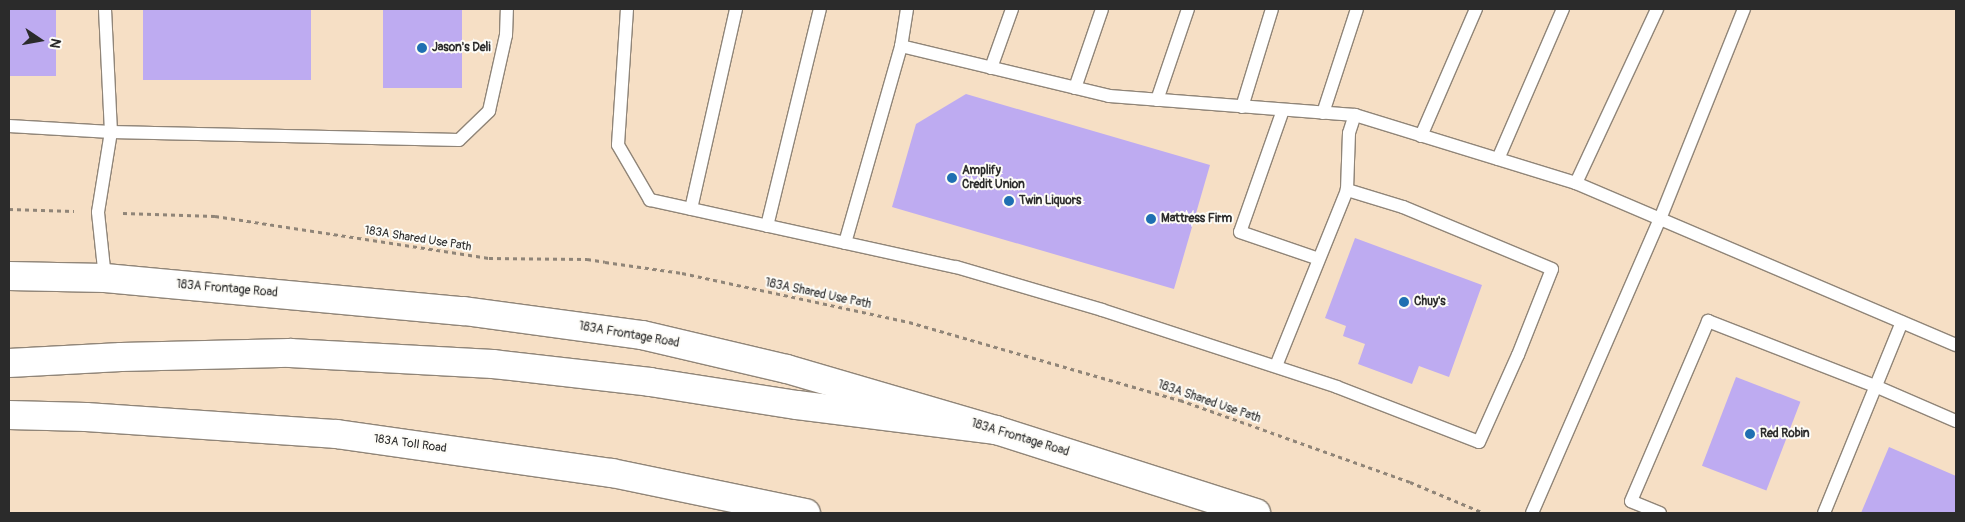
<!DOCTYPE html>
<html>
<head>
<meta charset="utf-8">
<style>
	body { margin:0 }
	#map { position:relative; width:1965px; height:522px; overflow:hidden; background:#f6dfc5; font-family:Pangolin,sans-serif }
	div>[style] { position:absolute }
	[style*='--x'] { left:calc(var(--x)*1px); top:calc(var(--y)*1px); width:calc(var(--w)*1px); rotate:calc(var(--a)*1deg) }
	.building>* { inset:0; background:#beabf1; transform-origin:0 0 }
	.path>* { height:3px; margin-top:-1.5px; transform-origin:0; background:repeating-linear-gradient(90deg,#908578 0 4px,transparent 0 8px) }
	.roads { filter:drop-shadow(1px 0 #908578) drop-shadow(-1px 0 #908578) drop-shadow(0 1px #908578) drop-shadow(0 -1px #908578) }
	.lane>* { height:12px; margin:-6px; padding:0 6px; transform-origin:6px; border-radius:6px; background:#fff }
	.secondary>* { height:28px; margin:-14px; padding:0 14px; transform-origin:14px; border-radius:14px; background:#fff }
	.highway>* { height:28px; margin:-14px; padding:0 14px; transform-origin:14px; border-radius:14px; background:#fff }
	.dots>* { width:14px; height:14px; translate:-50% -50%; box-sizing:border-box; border:2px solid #fdfcf7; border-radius:50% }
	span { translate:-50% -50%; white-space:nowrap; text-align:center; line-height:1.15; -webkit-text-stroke:4px #fdfcf7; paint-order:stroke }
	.poi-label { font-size:12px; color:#2b2b2b; font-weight:700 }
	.left { translate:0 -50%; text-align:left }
	.street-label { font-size:12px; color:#2b2b2b }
	.frame { position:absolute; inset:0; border:10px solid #2b2b2b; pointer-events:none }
	.north { position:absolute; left:15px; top:15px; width:50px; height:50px; -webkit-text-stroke:4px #fdfcf7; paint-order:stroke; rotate:102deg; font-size:14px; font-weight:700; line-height:20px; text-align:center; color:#2b2b2b }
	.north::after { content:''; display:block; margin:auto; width:18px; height:22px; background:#2b2b2b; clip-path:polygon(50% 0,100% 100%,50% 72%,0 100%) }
</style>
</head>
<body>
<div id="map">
	<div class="building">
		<div style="left:9px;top:9px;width:47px;height:67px"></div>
		<div style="left:143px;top:9px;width:168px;height:71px"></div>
		<div style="left:383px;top:9px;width:79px;height:79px"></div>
		<div style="clip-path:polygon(966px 94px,1210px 165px,1174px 289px,892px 207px,916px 124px)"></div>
		<div style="clip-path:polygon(1355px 238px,1482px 285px,1449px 377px,1419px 366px,1412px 384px,1358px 364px,1365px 344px,1343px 336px,1346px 326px,1325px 318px)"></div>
		<div style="left:1736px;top:377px;width:69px;height:95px;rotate:21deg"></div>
		<div style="clip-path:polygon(1889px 447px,1956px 476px,1956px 513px,1861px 513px)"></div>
	</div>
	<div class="path">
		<div style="--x:9;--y:209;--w:65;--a:1.8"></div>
		<div style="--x:123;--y:213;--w:92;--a:1.9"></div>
		<div style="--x:215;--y:216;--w:277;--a:8.7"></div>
		<div style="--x:489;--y:258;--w:98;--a:0.6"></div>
		<div style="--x:587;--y:259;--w:18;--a:9"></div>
		<div style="--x:605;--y:262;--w:78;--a:8.1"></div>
		<div style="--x:682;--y:273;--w:232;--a:12.2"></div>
		<div style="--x:909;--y:322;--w:282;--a:16.1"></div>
		<div style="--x:1180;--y:400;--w:244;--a:19.6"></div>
		<div style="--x:1410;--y:482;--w:80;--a:22.7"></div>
	</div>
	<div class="roads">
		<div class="lane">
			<div style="--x:627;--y:9;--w:136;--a:93.8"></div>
			<div style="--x:618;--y:145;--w:64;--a:59.8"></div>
			<div style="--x:650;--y:200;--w:313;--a:12.4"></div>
			<div style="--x:956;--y:267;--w:152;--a:16.4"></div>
			<div style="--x:1102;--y:310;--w:247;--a:18.1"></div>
			<div style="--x:1337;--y:387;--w:152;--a:21.2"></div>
			<div style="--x:1479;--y:442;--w:95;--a:-65.9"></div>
			<div style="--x:1518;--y:355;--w:92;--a:-68.4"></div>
			<div style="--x:1552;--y:269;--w:161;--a:-157.4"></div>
			<div style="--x:1403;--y:207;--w:59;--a:-163.1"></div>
			<div style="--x:1347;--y:190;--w:57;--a:-88"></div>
			<div style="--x:1349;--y:133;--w:19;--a:-72"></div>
			<div style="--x:907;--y:9;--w:37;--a:99"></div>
			<div style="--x:901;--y:46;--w:214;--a:13.5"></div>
			<div style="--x:1109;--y:96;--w:247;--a:4.4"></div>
			<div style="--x:1355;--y:115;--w:231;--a:17.1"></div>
			<div style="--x:1576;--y:183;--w:192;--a:-65"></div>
			<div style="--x:991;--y:68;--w:63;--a:-70.4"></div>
			<div style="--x:1075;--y:88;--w:83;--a:-71.1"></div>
			<div style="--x:1157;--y:100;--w:96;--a:-71.2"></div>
			<div style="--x:1242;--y:107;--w:102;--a:-73"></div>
			<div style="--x:1283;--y:110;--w:129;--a:109.4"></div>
			<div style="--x:1240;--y:232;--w:83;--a:18.9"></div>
			<div style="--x:1323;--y:113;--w:109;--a:-71.9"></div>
			<div style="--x:9;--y:126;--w:102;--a:3.4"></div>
			<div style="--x:111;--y:132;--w:348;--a:1.3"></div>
			<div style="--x:459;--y:140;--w:42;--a:-44"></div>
			<div style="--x:489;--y:111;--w:78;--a:-77.4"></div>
			<div style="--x:506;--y:35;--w:26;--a:-88"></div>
			<div style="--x:1421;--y:136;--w:138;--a:-66.6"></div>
			<div style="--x:1498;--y:159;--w:163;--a:-66.6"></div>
			<div style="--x:1576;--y:183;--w:413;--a:23.1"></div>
			<div style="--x:691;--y:209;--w:205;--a:-77.3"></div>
			<div style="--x:767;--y:226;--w:223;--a:-76.3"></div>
			<div style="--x:845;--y:243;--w:205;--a:-74.1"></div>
			<div style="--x:105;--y:278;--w:66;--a:-96.1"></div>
			<div style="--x:98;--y:212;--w:81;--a:-80.8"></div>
			<div style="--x:111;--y:132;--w:123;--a:-92.8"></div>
			<div style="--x:1276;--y:366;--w:190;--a:-68"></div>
			<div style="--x:1532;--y:513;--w:321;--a:-66.5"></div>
			<div style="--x:1660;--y:219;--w:226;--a:-68.2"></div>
			<div style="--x:1660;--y:513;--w:31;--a:-158"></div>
			<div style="--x:1631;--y:501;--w:196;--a:-66.8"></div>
			<div style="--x:1708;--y:321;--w:179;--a:21.3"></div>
			<div style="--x:1875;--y:386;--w:88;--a:23.4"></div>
			<div style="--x:1824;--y:513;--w:206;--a:-67.8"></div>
		</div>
		<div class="secondary">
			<div style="--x:9;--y:276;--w:96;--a:1.2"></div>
			<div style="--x:105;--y:278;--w:361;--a:5.3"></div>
			<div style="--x:464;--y:311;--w:180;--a:7.7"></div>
			<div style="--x:642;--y:335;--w:149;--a:13.2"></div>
			<div style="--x:787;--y:369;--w:218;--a:16.3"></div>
			<div style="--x:996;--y:430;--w:273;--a:17.7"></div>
		</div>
		<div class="highway">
			<div style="--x:9;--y:363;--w:112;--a:-3.1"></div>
			<div style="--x:121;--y:357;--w:169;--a:-1.4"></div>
			<div style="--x:290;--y:353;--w:203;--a:3.1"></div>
			<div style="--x:493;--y:364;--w:158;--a:6.5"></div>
			<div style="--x:650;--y:382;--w:149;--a:8.9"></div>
			<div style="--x:797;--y:405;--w:201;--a:7.2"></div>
			<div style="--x:9;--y:415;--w:77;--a:1.5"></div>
			<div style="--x:86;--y:417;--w:252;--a:3.9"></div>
			<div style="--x:337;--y:434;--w:278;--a:8.1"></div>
			<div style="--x:612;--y:473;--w:198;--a:11.7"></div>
		</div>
	</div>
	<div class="dots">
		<div style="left:422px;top:48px;background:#1f6fb2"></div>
		<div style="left:952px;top:178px;background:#1f6fb2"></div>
		<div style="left:1009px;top:201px;background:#1f6fb2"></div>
		<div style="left:1151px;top:219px;background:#1f6fb2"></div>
		<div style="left:1404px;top:302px;background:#1f6fb2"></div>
		<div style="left:1750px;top:434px;background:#1f6fb2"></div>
	</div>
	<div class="poi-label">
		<span class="left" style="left:432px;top:48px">Jason's Deli</span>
		<span class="left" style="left:962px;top:178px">Amplify<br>Credit Union</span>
		<span class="left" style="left:1019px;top:201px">Twin Liquors</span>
		<span class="left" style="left:1161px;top:219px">Mattress Firm</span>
		<span class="left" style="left:1414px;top:302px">Chuy's</span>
		<span class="left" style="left:1760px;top:434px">Red Robin</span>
	</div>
	<div class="street-label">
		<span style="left:418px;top:239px;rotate:9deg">183A Shared Use Path</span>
		<span style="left:227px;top:289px;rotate:5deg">183A Frontage Road</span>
		<span style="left:818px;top:294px;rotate:12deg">183A Shared Use Path</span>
		<span style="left:629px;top:335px;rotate:10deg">183A Frontage Road</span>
		<span style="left:1209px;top:402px;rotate:19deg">183A Shared Use Path</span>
		<span style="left:1020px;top:438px;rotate:17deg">183A Frontage Road</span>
		<span style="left:410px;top:444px;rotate:8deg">183A Toll Road</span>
	</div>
	<div class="frame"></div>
	<div class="north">N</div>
</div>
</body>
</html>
